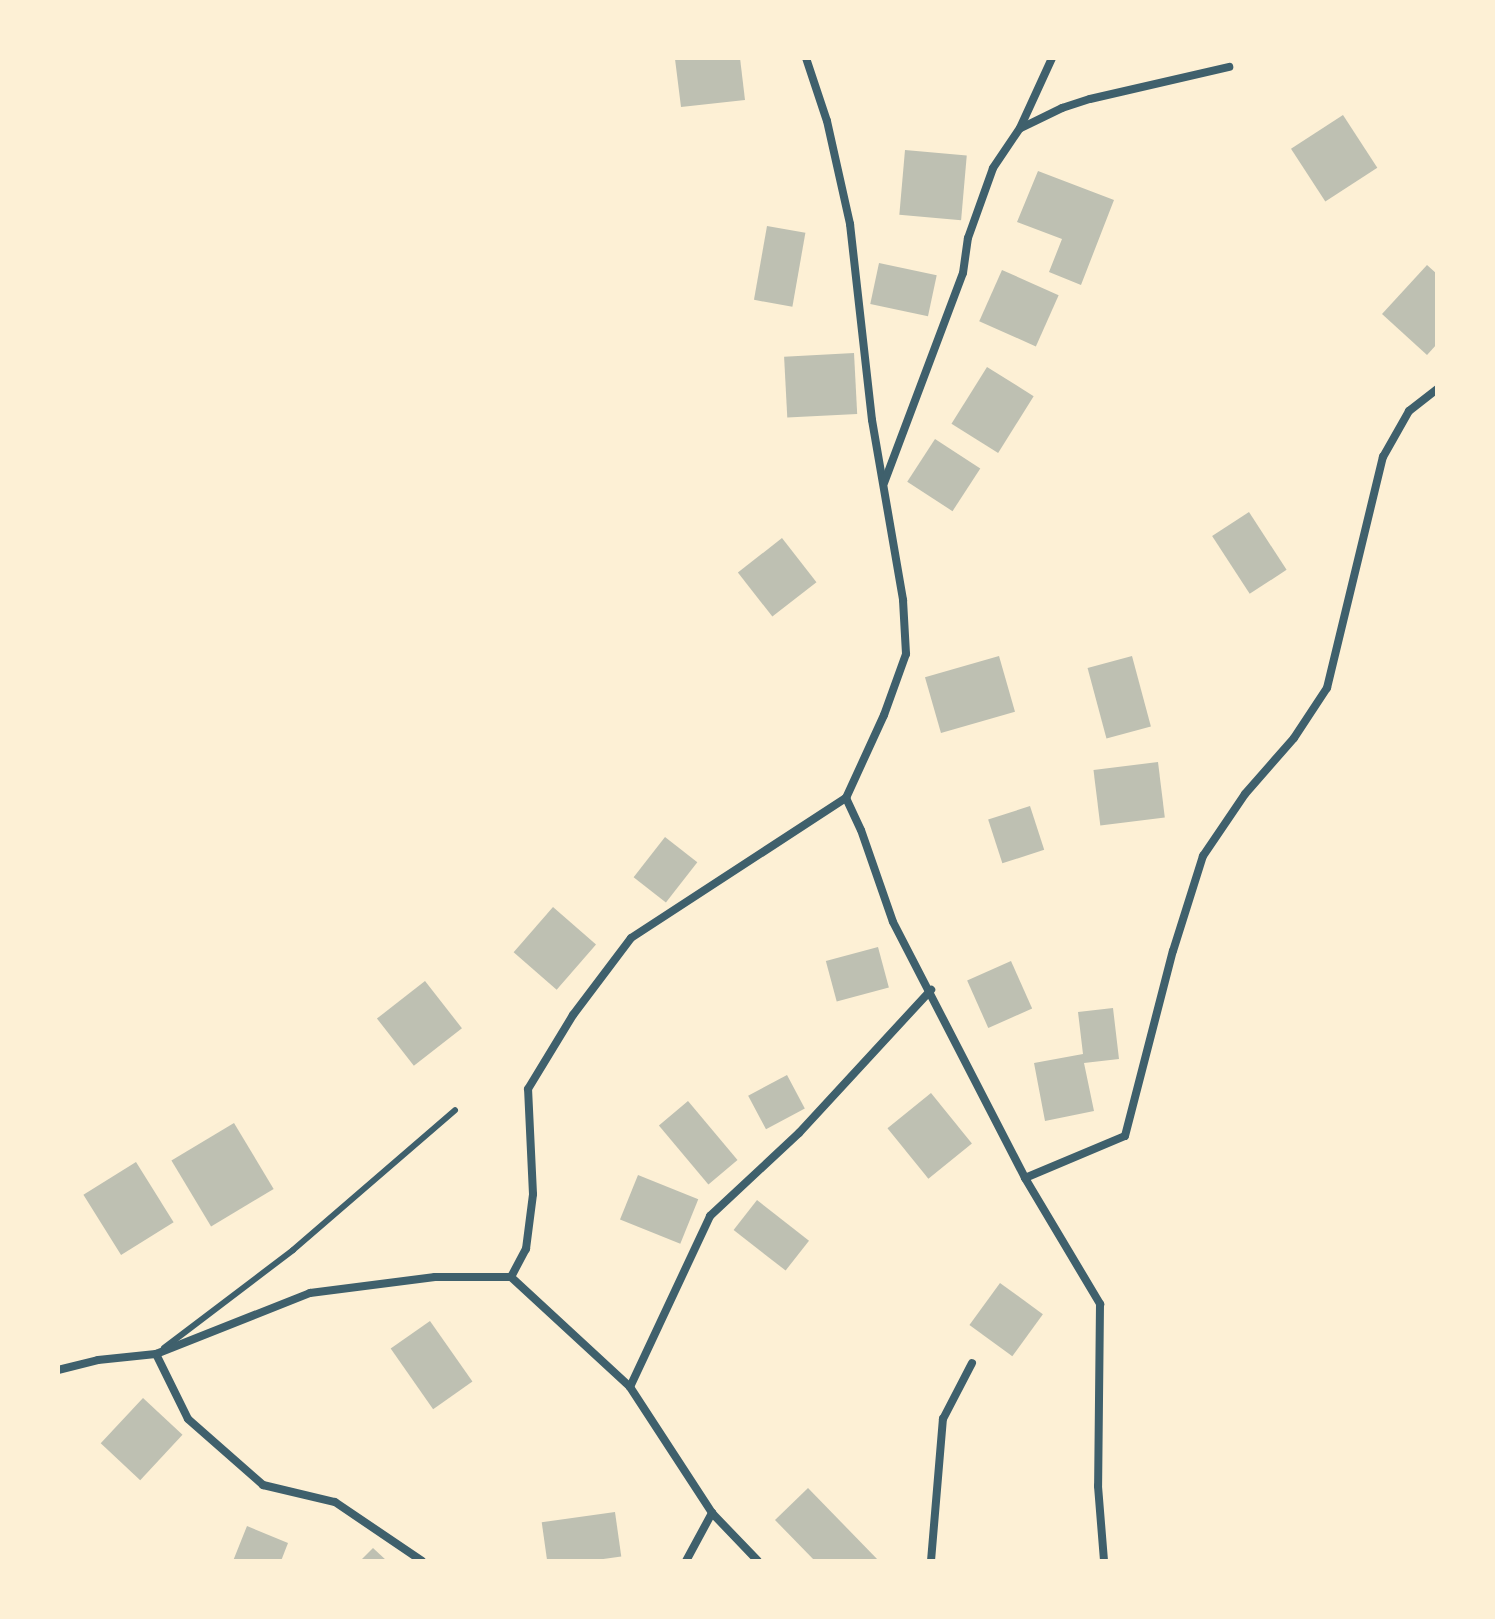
<!DOCTYPE html>
<html>
<head>
<meta charset="utf-8">
<style>
	body { margin:0 }
	#map { position:relative; width:1495px; height:1619px; overflow:hidden; background:#fdf0d5; font-family:"DejaVu Sans",sans-serif }
	div>[style] { position:absolute }
	[style*='--x'] { left:calc(var(--x)*1px); top:calc(var(--y)*1px); width:calc(var(--w)*1px); rotate:calc(var(--a)*1deg) }
	.building>* { inset:0; background:#bec0b2; transform-origin:0 0 }
	.service>* { height:6px; margin:-3px; padding:0 3px; transform-origin:3px; border-radius:3px; background:#3f606c }
	.minor>* { height:8px; margin:-4px; padding:0 4px; transform-origin:4px; border-radius:4px; background:#3f606c }
	span { translate:-50% -50%; white-space:nowrap; text-align:center; line-height:1.15; -webkit-text-stroke:7px #fdf0d5; paint-order:stroke }
	.frame { position:absolute; inset:0; border:60px solid #fdf0d5; pointer-events:none }
</style>
</head>
<body>
<div id="map">
	<div class="building">
		<div style="clip-path:polygon(740px 58px,745px 100px,681px 107px,675px 59px)"></div>
		<div style="left:1343px;top:115px;width:63px;height:62px;rotate:57deg"></div>
		<div style="left:905px;top:150px;width:62px;height:65px;rotate:5deg"></div>
		<div style="clip-path:polygon(1038px 171px,1114px 200px,1081px 285px,1049px 272px,1062px 239px,1017px 222px)"></div>
		<div style="left:767px;top:226px;width:39px;height:75px;rotate:10deg"></div>
		<div style="left:879px;top:263px;width:59px;height:42px;rotate:12deg"></div>
		<div style="clip-path:polygon(1427px 265px,1437px 274px,1437px 344px,1427px 355px,1382px 314px)"></div>
		<div style="left:1002px;top:270px;width:62px;height:56px;rotate:24deg"></div>
		<div style="left:854px;top:353px;width:61px;height:70px;rotate:87deg"></div>
		<div style="left:987px;top:367px;width:55px;height:67px;rotate:32deg"></div>
		<div style="left:935px;top:439px;width:54px;height:51px;rotate:33deg"></div>
		<div style="left:1249px;top:512px;width:69px;height:44px;rotate:57deg"></div>
		<div style="left:782px;top:538px;width:56px;height:56px;rotate:52deg"></div>
		<div style="left:999px;top:656px;width:58px;height:77px;rotate:74deg"></div>
		<div style="left:1132px;top:656px;width:73px;height:46px;rotate:75deg"></div>
		<div style="left:1158px;top:762px;width:56px;height:65px;rotate:83deg"></div>
		<div style="left:1030px;top:806px;width:46px;height:44px;rotate:72deg"></div>
		<div style="left:665px;top:837px;width:41px;height:51px;rotate:38deg"></div>
		<div style="left:553px;top:907px;width:57px;height:60px;rotate:41deg"></div>
		<div style="left:878px;top:947px;width:42px;height:54px;rotate:75deg"></div>
		<div style="left:1011px;top:961px;width:52px;height:48px;rotate:66deg"></div>
		<div style="left:425px;top:981px;width:60px;height:61px;rotate:52deg"></div>
		<div style="clip-path:polygon(1113px 1008px,1119px 1059px,1084px 1063px,1094px 1111px,1045px 1121px,1034px 1063px,1083px 1054px,1078px 1012px)"></div>
		<div style="left:787px;top:1075px;width:38px;height:44px;rotate:62deg"></div>
		<div style="left:931px;top:1093px;width:65px;height:56px;rotate:51deg"></div>
		<div style="left:688px;top:1101px;width:77px;height:38px;rotate:50deg"></div>
		<div style="left:234px;top:1123px;width:77px;height:73px;rotate:59deg"></div>
		<div style="left:136px;top:1162px;width:71px;height:62px;rotate:58deg"></div>
		<div style="left:638px;top:1175px;width:65px;height:48px;rotate:22deg"></div>
		<div style="left:757px;top:1200px;width:66px;height:38px;rotate:38deg"></div>
		<div style="left:1000px;top:1283px;width:53px;height:52px;rotate:36deg"></div>
		<div style="left:430px;top:1321px;width:74px;height:48px;rotate:55deg"></div>
		<div style="left:143px;top:1398px;width:54px;height:62px;rotate:43deg"></div>
		<div style="clip-path:polygon(808px 1488px,879px 1561px,815px 1561px,775px 1520px)"></div>
		<div style="left:615px;top:1512px;width:45px;height:74px;rotate:82deg"></div>
		<div style="clip-path:polygon(247px 1526px,288px 1543px,281px 1561px,233px 1561px)"></div>
		<div style="clip-path:polygon(373px 1548px,387px 1561px,360px 1561px)"></div>
	</div>
	<div class="service">
		<div style="--x:164;--y:1348;--w:162;--a:-37.2"></div>
		<div style="--x:293;--y:1250;--w:214;--a:-40.8"></div>
	</div>
	<div class="minor">
		<div style="--x:806;--y:58;--w:66;--a:71.6"></div>
		<div style="--x:827;--y:121;--w:106;--a:77.4"></div>
		<div style="--x:850;--y:224;--w:197;--a:83.6"></div>
		<div style="--x:872;--y:420;--w:183;--a:80.2"></div>
		<div style="--x:903;--y:600;--w:54;--a:86.8"></div>
		<div style="--x:906;--y:654;--w:65;--a:109.8"></div>
		<div style="--x:884;--y:715;--w:91;--a:114.6"></div>
		<div style="--x:846;--y:798;--w:35;--a:65"></div>
		<div style="--x:861;--y:830;--w:97;--a:70.8"></div>
		<div style="--x:893;--y:922;--w:288;--a:62.7"></div>
		<div style="--x:1025;--y:1178;--w:147;--a:59.2"></div>
		<div style="--x:1100;--y:1304;--w:182;--a:90.6"></div>
		<div style="--x:1098;--y:1486;--w:75;--a:85.4"></div>
		<div style="--x:1021;--y:128;--w:46;--a:-26"></div>
		<div style="--x:1062;--y:108;--w:29;--a:-18"></div>
		<div style="--x:1090;--y:99;--w:143;--a:-13"></div>
		<div style="--x:884;--y:483;--w:224;--a:-69.4"></div>
		<div style="--x:963;--y:273;--w:35;--a:-82"></div>
		<div style="--x:968;--y:238;--w:74;--a:-70.3"></div>
		<div style="--x:993;--y:168;--w:48;--a:-56"></div>
		<div style="--x:1020;--y:128;--w:77;--a:-65.4"></div>
		<div style="--x:1025;--y:1178;--w:108;--a:-22.8"></div>
		<div style="--x:1125;--y:1136;--w:191;--a:-75.5"></div>
		<div style="--x:1173;--y:951;--w:100;--a:-72.5"></div>
		<div style="--x:1203;--y:856;--w:75;--a:-55.9"></div>
		<div style="--x:1245;--y:794;--w:74;--a:-48.8"></div>
		<div style="--x:1294;--y:738;--w:60;--a:-56.6"></div>
		<div style="--x:1327;--y:688;--w:238;--a:-76.4"></div>
		<div style="--x:1383;--y:457;--w:53;--a:-60.5"></div>
		<div style="--x:1409;--y:411;--w:36;--a:-38"></div>
		<div style="--x:511;--y:1277;--w:162;--a:42.7"></div>
		<div style="--x:630;--y:1387;--w:150;--a:56.9"></div>
		<div style="--x:712;--y:1513;--w:66;--a:46.2"></div>
		<div style="--x:156;--y:1354;--w:72;--a:63.8"></div>
		<div style="--x:188;--y:1419;--w:100;--a:41.3"></div>
		<div style="--x:263;--y:1485;--w:74;--a:13.3"></div>
		<div style="--x:335;--y:1502;--w:105;--a:34.1"></div>
		<div style="--x:58;--y:1370;--w:41;--a:-14"></div>
		<div style="--x:98;--y:1360;--w:58;--a:-5.9"></div>
		<div style="--x:156;--y:1354;--w:166;--a:-21.6"></div>
		<div style="--x:310;--y:1293;--w:126;--a:-7.3"></div>
		<div style="--x:435;--y:1277;--w:76;--a:0"></div>
		<div style="--x:511;--y:1277;--w:32;--a:-62"></div>
		<div style="--x:526;--y:1249;--w:55;--a:-82.7"></div>
		<div style="--x:533;--y:1194;--w:105;--a:-92.7"></div>
		<div style="--x:528;--y:1089;--w:87;--a:-58.7"></div>
		<div style="--x:573;--y:1015;--w:96;--a:-53"></div>
		<div style="--x:631;--y:938;--w:257;--a:-33.1"></div>
		<div style="--x:630;--y:1387;--w:189;--a:-64.9"></div>
		<div style="--x:710;--y:1216;--w:122;--a:-43"></div>
		<div style="--x:799;--y:1133;--w:195;--a:-47.3"></div>
		<div style="--x:686;--y:1561;--w:55;--a:-61.6"></div>
		<div style="--x:931;--y:1561;--w:143;--a:-85.2"></div>
		<div style="--x:943;--y:1419;--w:63;--a:-62.6"></div>
	</div>
	<div class="frame"></div>
</div>
</body>
</html>
